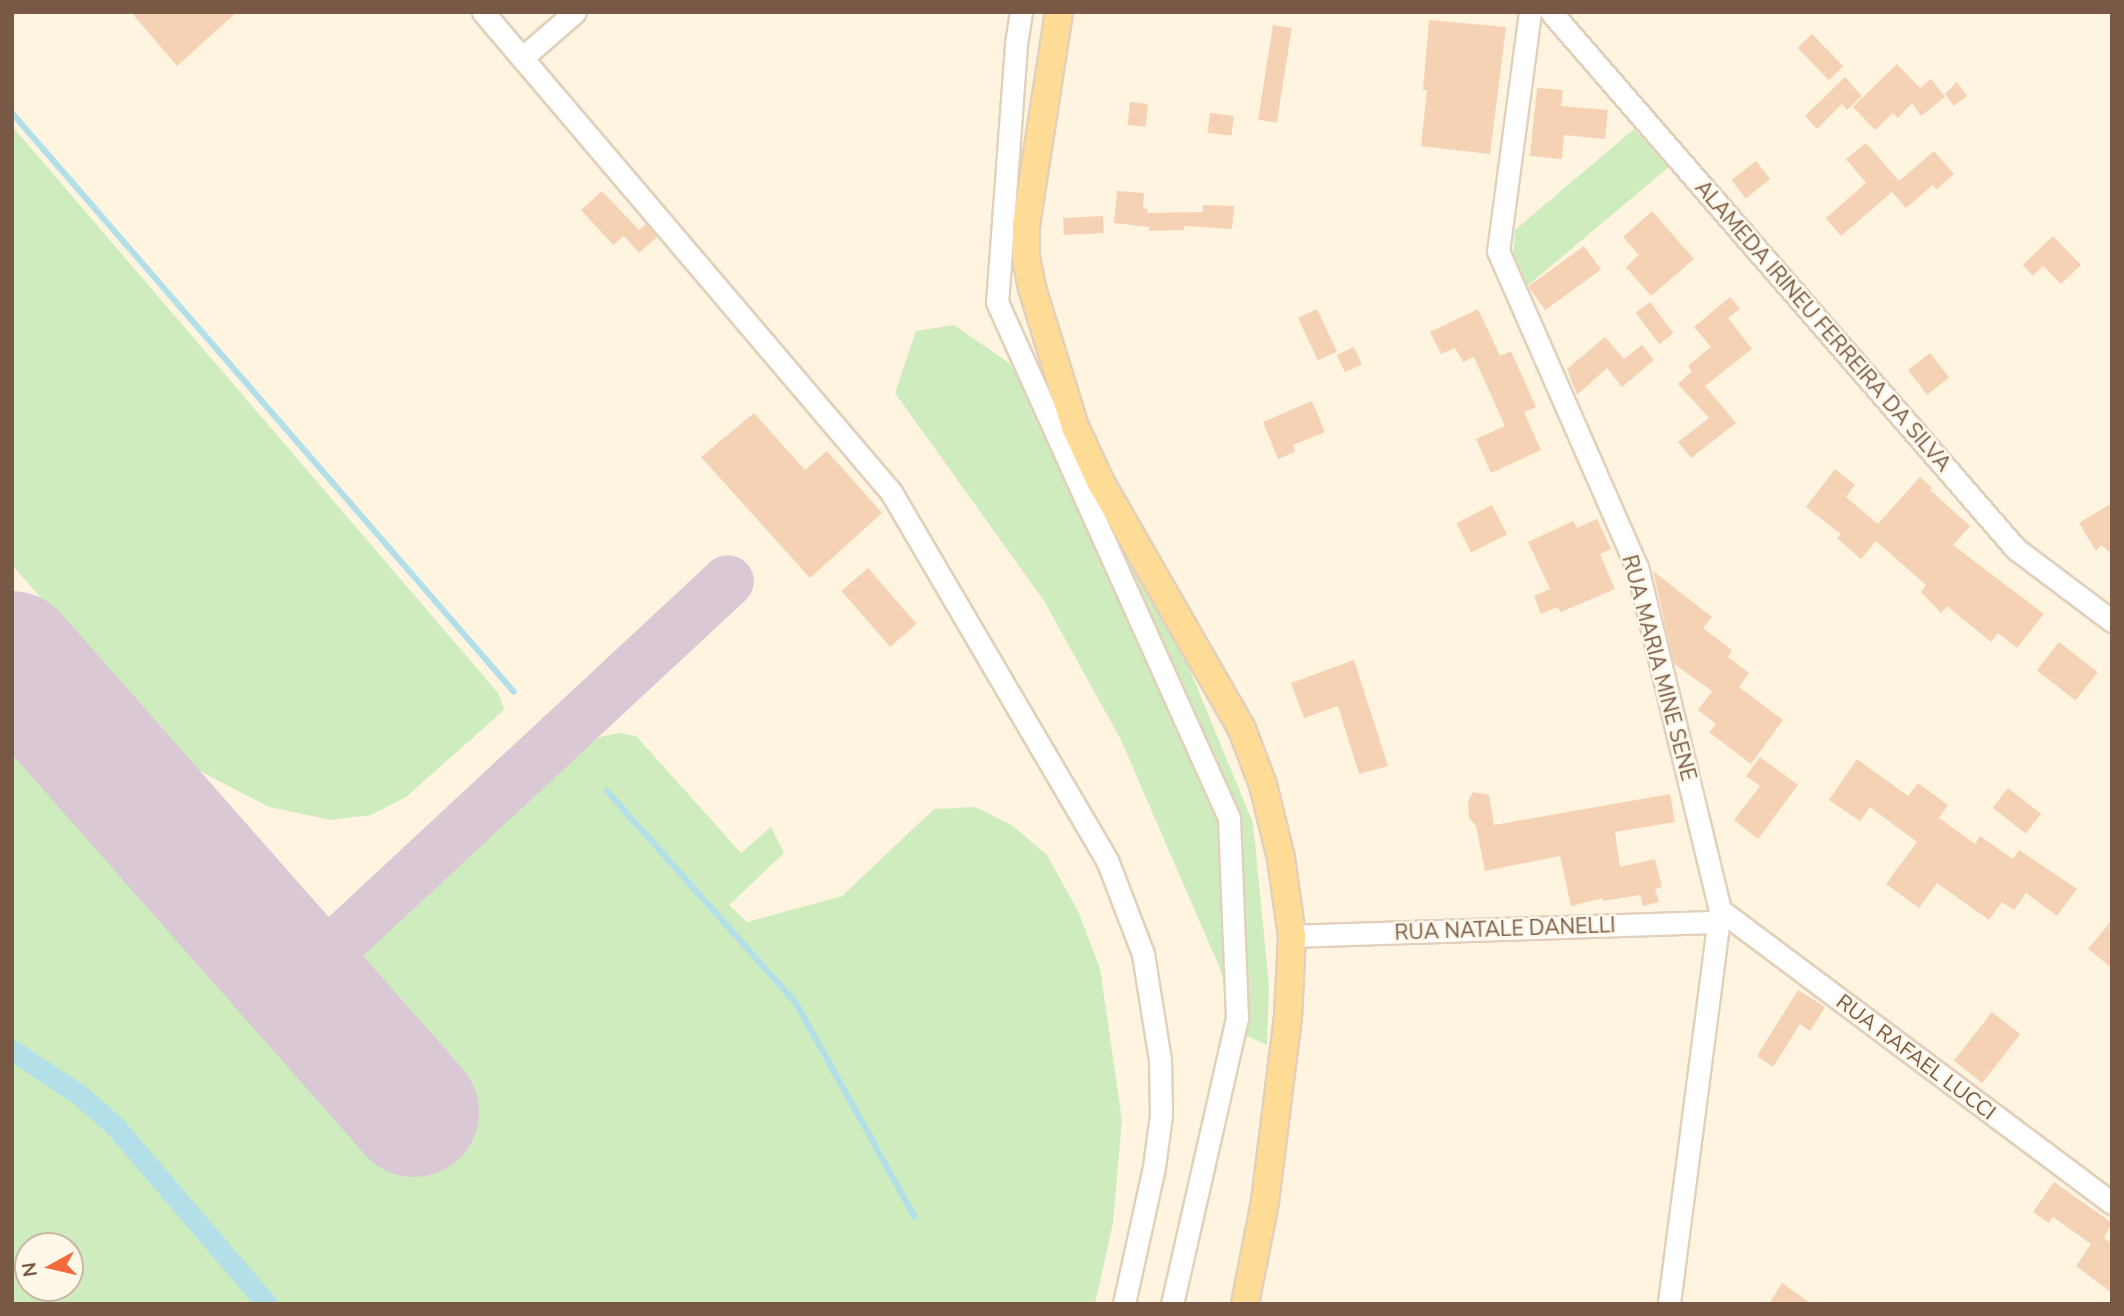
<!DOCTYPE html>
<html>
<head>
<meta charset="utf-8">
<style>
	body { margin:0 }
	#map { position:relative; width:2124px; height:1316px; overflow:hidden; background:#fef4e0; font-family:"Nunito Sans",sans-serif }
	div>[style] { position:absolute }
	[style*='--x'] { left:calc(var(--x)*1px); top:calc(var(--y)*1px); width:calc(var(--w)*1px); rotate:calc(var(--a)*1deg) }
	.green>* { inset:0; background:#cfecbe }
	.stream>* { height:6px; margin:-3px; padding:0 3px; transform-origin:3px; border-radius:3px; background:#b3dfe9 }
	.canal>* { height:21px; margin:-10.5px; padding:0 10.5px; transform-origin:10.5px; border-radius:10.5px; background:#b3dfe9 }
	.taxiway>* { height:52px; margin:-26px; padding:0 26px; transform-origin:26px; border-radius:26px; background:#dac9d4 }
	.runway>* { height:130px; margin:-65px; padding:0 65px; transform-origin:65px; border-radius:65px; background:#dac9d4 }
	.building>* { inset:0; background:#f6d2b5; transform-origin:0 0 }
	.roads { filter:drop-shadow(2px 0 #e3d0bb) drop-shadow(-2px 0 #e3d0bb) drop-shadow(0 2px #e3d0bb) drop-shadow(0 -2px #e3d0bb) }
	.minor>* { height:21px; margin:-10.5px; padding:0 10.5px; transform-origin:10.5px; border-radius:10.5px; background:#fff }
	.major>* { height:26px; margin:-13px; padding:0 13px; transform-origin:13px; border-radius:13px; background:#ffdc96 }
	span { translate:-50% -50%; white-space:nowrap; text-align:center; line-height:1.15; -webkit-text-stroke:5px #fff7e8; paint-order:stroke }
	.street-label { font-size:21px; color:#775945 }
	.frame { position:absolute; inset:0; border:14px solid #775945; pointer-events:none }
	.north { position:absolute; left:14px; top:1232px; width:70px; height:70px; box-sizing:border-box; background:#fff7e8; border:2px solid #c9b8a7; border-radius:50%; rotate:262deg; font-size:19px; font-weight:700; line-height:28px; text-align:center; color:#775945 }
	.north::after { content:''; display:block; margin:auto; width:24px; height:32px; background:#f36b3b; clip-path:polygon(50% 0,100% 100%,50% 72%,0 100%) }
</style>
</head>
<body>
<div id="map">
	<div class="green">
		<div style="clip-path:polygon(12px 126px,499px 694px,504px 710px,406px 797px,371px 815px,331px 820px,269px 807px,188px 765px,12px 565px)"></div>
		<div style="clip-path:polygon(1634px 129px,1669px 167px,1526px 287px,1513px 257px,1515px 230px)"></div>
		<div style="clip-path:polygon(954px 325px,1009px 363px,1080px 471px,1178px 641px,1253px 823px,1269px 985px,1267px 1045px,1243px 1034px,1218px 964px,1121px 740px,1044px 601px,895px 393px,916px 331px)"></div>
		<div style="clip-path:polygon(evenodd,619px 733px,636px 736px,741px 853px,771px 827px,784px 853px,729px 905px,747px 922px,842px 896px,934px 809px,976px 807px,1013px 826px,1047px 855px,1078px 911px,1100px 968px,1122px 1120px,1113px 1223px,1095px 1304px,12px 1304px,12px 753px,366px 1153px,458px 1074px,355px 955px,585px 746px,600px 737px,619px 733px,28px 1246px,70px 1246px,70px 1288px,28px 1288px,28px 1246px)"></div>
	</div>
	<div class="stream">
		<div style="--x:12;--y:113;--w:766;--a:49.07"></div>
		<div style="--x:607;--y:791;--w:284;--a:48.3"></div>
		<div style="--x:796;--y:1003;--w:244;--a:61"></div>
	</div>
	<div class="canal">
		<div style="--x:12;--y:1050;--w:83;--a:33.7"></div>
		<div style="--x:81;--y:1096;--w:44;--a:41.3"></div>
		<div style="--x:114;--y:1125;--w:235;--a:49.5"></div>
	</div>
	<div class="taxiway">
		<div style="--x:298;--y:981;--w:587;--a:-42.93"></div>
	</div>
	<div class="runway">
		<div style="--x:12;--y:656;--w:608;--a:48.6"></div>
	</div>
	<div class="building">
		<div style="clip-path:polygon(131px 12px,237px 12px,177px 66px)"></div>
		<div style="clip-path:polygon(1429px 20px,1506px 27px,1490px 154px,1421px 146px,1427px 90px,1423px 90px)"></div>
		<div style="left:1273px;top:25px;width:19px;height:96px;rotate:9deg"></div>
		<div style="left:1812px;top:34px;width:45px;height:20px;rotate:46deg"></div>
		<div style="clip-path:polygon(1897px 64px,1920px 88px,1931px 79px,1945px 97px,1921px 116px,1912px 103px,1898px 118px,1893px 113px,1875px 130px,1853px 107px)"></div>
		<div style="clip-path:polygon(1845px 77px,1862px 96px,1847px 110px,1842px 104px,1817px 129px,1805px 116px)"></div>
		<div style="clip-path:polygon(1957px 82px,1967px 96px,1954px 106px,1945px 94px)"></div>
		<div style="clip-path:polygon(1537px 88px,1563px 90px,1561px 106px,1608px 110px,1605px 139px,1564px 135px,1562px 159px,1530px 156px)"></div>
		<div style="left:1130px;top:102px;width:18px;height:23px;rotate:6deg"></div>
		<div style="left:1210px;top:113px;width:24px;height:20px;rotate:7deg"></div>
		<div style="clip-path:polygon(1866px 143px,1899px 181px,1934px 151px,1954px 174px,1936px 190px,1933px 185px,1906px 208px,1892px 192px,1841px 236px,1826px 218px,1866px 183px,1846px 159px)"></div>
		<div style="left:1756px;top:161px;width:23px;height:31px;rotate:52deg"></div>
		<div style="clip-path:polygon(602px 191px,639px 230px,646px 224px,657px 237px,639px 253px,624px 236px,613px 245px,581px 210px)"></div>
		<div style="clip-path:polygon(1117px 191px,1144px 193px,1143px 208px,1148px 209px,1147px 213px,1203px 212px,1203px 205px,1234px 206px,1232px 229px,1184px 226px,1184px 230px,1149px 231px,1149px 227px,1114px 223px)"></div>
		<div style="clip-path:polygon(1652px 211px,1694px 259px,1651px 296px,1626px 267px,1639px 255px,1623px 237px)"></div>
		<div style="left:1103px;top:216px;width:17px;height:40px;rotate:87deg"></div>
		<div style="clip-path:polygon(2053px 236px,2081px 265px,2061px 284px,2043px 266px,2033px 276px,2023px 265px)"></div>
		<div style="left:1584px;top:246px;width:29px;height:69px;rotate:54deg"></div>
		<div style="clip-path:polygon(1730px 297px,1740px 309px,1728px 318px,1752px 349px,1705px 386px,1736px 423px,1691px 458px,1678px 442px,1709px 418px,1678px 384px,1692px 371px,1688px 366px,1711px 347px,1694px 327px)"></div>
		<div style="left:1650px;top:302px;width:39px;height:18px;rotate:53deg"></div>
		<div style="left:1317px;top:309px;width:47px;height:21px;rotate:65deg"></div>
		<div style="clip-path:polygon(1478px 309px,1500px 356px,1511px 351px,1536px 407px,1524px 412px,1541px 450px,1491px 473px,1476px 439px,1505px 426px,1474px 357px,1463px 362px,1455px 348px,1441px 354px,1430px 332px)"></div>
		<div style="clip-path:polygon(1605px 337px,1624px 359px,1642px 345px,1654px 360px,1622px 387px,1607px 368px,1577px 395px,1567px 369px)"></div>
		<div style="left:1354px;top:347px;width:19px;height:19px;rotate:65deg"></div>
		<div style="left:1930px;top:353px;width:31px;height:28px;rotate:52deg"></div>
		<div style="clip-path:polygon(1312px 401px,1325px 432px,1293px 445px,1295px 452px,1278px 459px,1263px 422px)"></div>
		<div style="clip-path:polygon(754px 413px,805px 470px,827px 451px,882px 513px,810px 578px,701px 457px)"></div>
		<div style="clip-path:polygon(1835px 469px,1855px 485px,1846px 497px,1878px 524px,1920px 477px,1932px 488px,1930px 490px,1970px 526px,1953px 545px,2044px 614px,2017px 648px,1998px 633px,1991px 642px,1947px 606px,1941px 613px,1921px 592px,1926px 585px,1876px 541px,1861px 559px,1837px 538px,1841px 534px,1806px 507px)"></div>
		<div style="clip-path:polygon(2112px 503px,2112px 554px,2101px 545px,2096px 551px,2079px 523px)"></div>
		<div style="left:1492px;top:505px;width:33px;height:40px;rotate:63deg"></div>
		<div style="clip-path:polygon(1597px 519px,1611px 549px,1600px 554px,1615px 589px,1561px 612px,1557px 607px,1541px 614px,1534px 596px,1550px 589px,1528px 542px,1573px 521px,1577px 528px)"></div>
		<div style="left:868px;top:568px;width:74px;height:35px;rotate:49deg"></div>
		<div style="clip-path:polygon(1653px 571px,1712px 617px,1703px 628px,1732px 650px,1728px 657px,1749px 673px,1739px 687px,1783px 720px,1751px 764px,1709px 732px,1716px 724px,1698px 710px,1712px 691px,1674px 664px)"></div>
		<div style="left:2059px;top:642px;width:49px;height:36px;rotate:38deg"></div>
		<div style="clip-path:polygon(1354px 660px,1388px 766px,1359px 774px,1338px 706px,1304px 718px,1291px 683px)"></div>
		<div style="clip-path:polygon(1760px 757px,1798px 785px,1758px 839px,1734px 820px,1760px 786px,1746px 776px)"></div>
		<div style="clip-path:polygon(1857px 759px,1908px 796px,1918px 783px,1948px 805px,1939px 818px,1975px 844px,1980px 836px,2013px 859px,2019px 850px,2077px 889px,2057px 916px,2026px 893px,2014px 910px,2002px 902px,1989px 920px,1937px 883px,1919px 908px,1886px 884px,1917px 842px,1870px 807px,1860px 821px,1829px 800px)"></div>
		<div style="left:2008px;top:788px;width:42px;height:25px;rotate:38deg"></div>
		<div style="clip-path:polygon(1473px 792px,1489px 795px,1494px 825px,1670px 794px,1675px 822px,1615px 832px,1620px 867px,1655px 859px,1662px 887px,1655px 889px,1659px 902px,1643px 906px,1640px 895px,1603px 901px,1603px 898px,1571px 906px,1560px 856px,1485px 871px,1476px 826px,1469px 818px,1468px 801px)"></div>
		<div style="clip-path:polygon(2112px 920px,2112px 968px,2088px 949px)"></div>
		<div style="clip-path:polygon(1798px 990px,1825px 1007px,1810px 1031px,1800px 1024px,1773px 1067px,1757px 1056px)"></div>
		<div style="left:1992px;top:1012px;width:36px;height:62px;rotate:38deg"></div>
		<div style="clip-path:polygon(2054px 1182px,2112px 1223px,2104px 1238px,2112px 1243px,2112px 1293px,2076px 1266px,2091px 1244px,2053px 1217px,2049px 1223px,2033px 1212px)"></div>
		<div style="clip-path:polygon(1782px 1283px,1812px 1304px,1769px 1304px)"></div>
	</div>
	<div class="roads">
		<div class="minor">
			<div style="--x:483;--y:12;--w:630;--a:49.64"></div>
			<div style="--x:891;--y:492;--w:427;--a:59.6"></div>
			<div style="--x:1107;--y:860;--w:101;--a:69"></div>
			<div style="--x:1143;--y:954;--w:107;--a:80.9"></div>
			<div style="--x:1160;--y:1060;--w:55;--a:89"></div>
			<div style="--x:1161;--y:1115;--w:52;--a:97.7"></div>
			<div style="--x:1154;--y:1167;--w:140;--a:102.4"></div>
			<div style="--x:1021;--y:12;--w:33;--a:99"></div>
			<div style="--x:1016;--y:45;--w:258;--a:94.2"></div>
			<div style="--x:997;--y:302;--w:566;--a:65.79"></div>
			<div style="--x:1229;--y:818;--w:200;--a:87.7"></div>
			<div style="--x:1237;--y:1018;--w:293;--a:102.8"></div>
			<div style="--x:1530;--y:12;--w:241;--a:97.6"></div>
			<div style="--x:1498;--y:251;--w:345;--a:66.3"></div>
			<div style="--x:1637;--y:567;--w:353;--a:76.4"></div>
			<div style="--x:1720;--y:910;--w:397;--a:97.4"></div>
			<div style="--x:1551;--y:12;--w:710;--a:49.11"></div>
			<div style="--x:2016;--y:549;--w:120;--a:36.9"></div>
			<div style="--x:522;--y:58;--w:70;--a:-41"></div>
			<div style="--x:1720;--y:910;--w:489;--a:36.8"></div>
			<div style="--x:1292;--y:936;--w:426;--a:-1.9"></div>
		</div>
		<div class="major">
			<div style="--x:1059;--y:12;--w:216;--a:98.8"></div>
			<div style="--x:1026;--y:225;--w:32;--a:90"></div>
			<div style="--x:1026;--y:257;--w:32;--a:79"></div>
			<div style="--x:1032;--y:288;--w:145;--a:72.8"></div>
			<div style="--x:1075;--y:427;--w:62;--a:65.1"></div>
			<div style="--x:1101;--y:483;--w:281;--a:60.2"></div>
			<div style="--x:1241;--y:727;--w:62;--a:69.2"></div>
			<div style="--x:1263;--y:785;--w:75;--a:76.1"></div>
			<div style="--x:1281;--y:858;--w:79;--a:82"></div>
			<div style="--x:1292;--y:936;--w:81;--a:92.8"></div>
			<div style="--x:1288;--y:1017;--w:186;--a:97.1"></div>
			<div style="--x:1265;--y:1202;--w:104;--a:101.1"></div>
		</div>
	</div>
	<div class="street-label">
		<span style="left:1823px;top:326px;rotate:49deg">ALAMEDA IRINEU FERREIRA DA SILVA</span>
		<span style="left:1659px;top:668px;rotate:75deg">RUA MARIA MINE SENE</span>
		<span style="left:1505px;top:929px;rotate:-2deg">RUA NATALE DANELLI</span>
		<span style="left:1916px;top:1057px;rotate:37deg">RUA RAFAEL LUCCI</span>
	</div>
	<div class="frame"></div>
	<div class="north">N</div>
</div>
</body>
</html>
